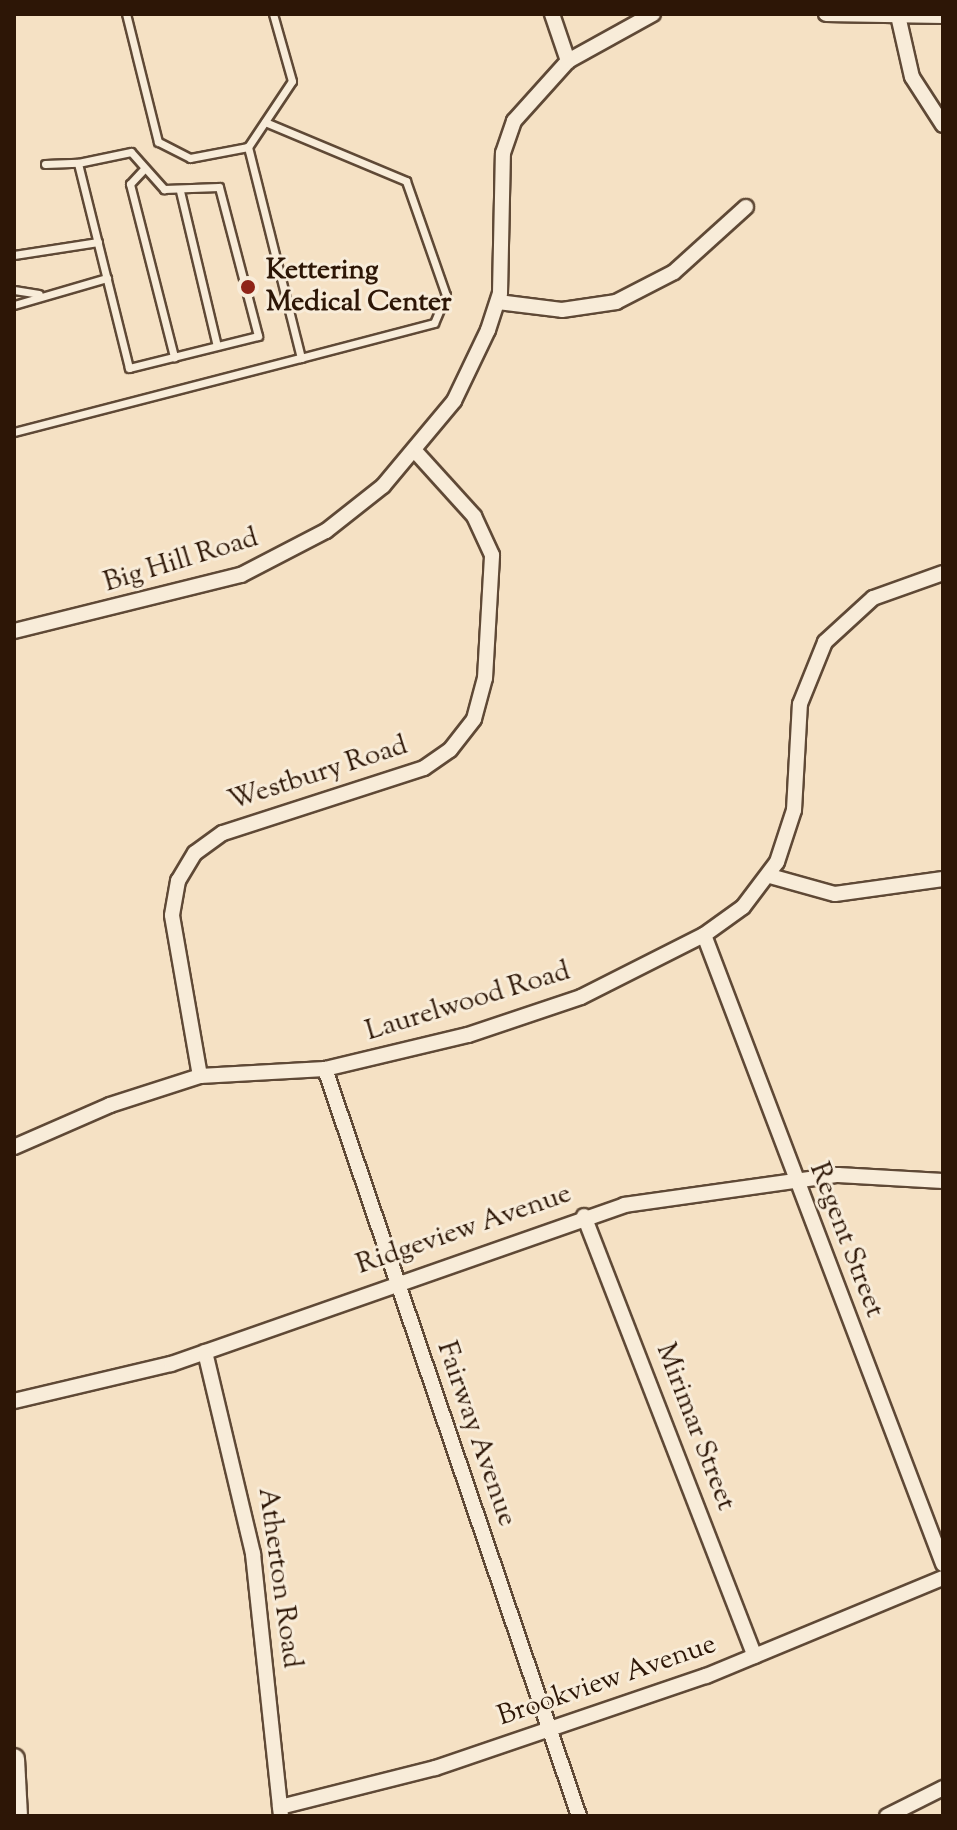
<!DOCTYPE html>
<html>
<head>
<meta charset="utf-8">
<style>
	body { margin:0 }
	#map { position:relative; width:957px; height:1830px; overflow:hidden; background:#f5e1c4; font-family:"Sorts Mill Goudy",serif }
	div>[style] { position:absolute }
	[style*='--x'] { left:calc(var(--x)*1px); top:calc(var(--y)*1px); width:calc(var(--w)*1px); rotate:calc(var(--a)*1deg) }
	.roads { filter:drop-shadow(2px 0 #5f4936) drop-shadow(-2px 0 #5f4936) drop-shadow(0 2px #5f4936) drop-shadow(0 -2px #5f4936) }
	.lane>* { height:7px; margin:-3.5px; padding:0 3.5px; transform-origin:3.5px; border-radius:3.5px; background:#f8ecd9 }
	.street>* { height:14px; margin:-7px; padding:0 7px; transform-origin:7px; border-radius:7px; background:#f8ecd9 }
	.secondary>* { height:20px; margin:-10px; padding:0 10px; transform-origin:10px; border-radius:10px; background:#f8ecd9 }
	.dots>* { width:22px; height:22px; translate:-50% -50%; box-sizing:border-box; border:4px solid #f8ecd9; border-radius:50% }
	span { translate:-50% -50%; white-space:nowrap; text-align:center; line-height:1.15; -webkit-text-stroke:6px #f8ecd9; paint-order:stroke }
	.poi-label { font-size:28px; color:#2d1606; font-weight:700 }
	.left { translate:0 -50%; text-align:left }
	.street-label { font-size:28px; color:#2d1606 }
	.frame { position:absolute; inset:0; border:16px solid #2d1606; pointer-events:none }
</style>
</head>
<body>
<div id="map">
	<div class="roads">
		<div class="lane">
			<div style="--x:265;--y:122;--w:153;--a:22.7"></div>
			<div style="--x:406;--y:181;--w:121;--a:70.7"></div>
			<div style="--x:446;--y:295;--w:30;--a:113"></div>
			<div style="--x:434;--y:323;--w:138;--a:165.3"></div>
			<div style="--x:248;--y:147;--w:79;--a:-56.3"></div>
			<div style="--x:292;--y:81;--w:70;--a:-105.8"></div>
			<div style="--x:131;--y:152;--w:50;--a:48.3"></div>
			<div style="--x:164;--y:189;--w:55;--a:-2.1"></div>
			<div style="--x:219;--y:187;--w:154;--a:75.3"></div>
			<div style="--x:258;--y:336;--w:133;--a:166.1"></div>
			<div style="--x:129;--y:368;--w:211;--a:-104"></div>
			<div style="--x:78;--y:163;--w:54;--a:-11.7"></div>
			<div style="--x:45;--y:164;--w:33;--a:-2"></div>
			<div style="--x:143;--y:170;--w:19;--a:133"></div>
			<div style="--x:130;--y:184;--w:179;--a:75.7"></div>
			<div style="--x:180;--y:191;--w:159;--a:76.6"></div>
			<div style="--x:14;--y:255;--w:85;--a:-8.8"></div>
			<div style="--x:14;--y:290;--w:25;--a:9"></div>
			<div style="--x:14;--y:305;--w:97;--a:-16.2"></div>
			<div style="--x:14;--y:432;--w:296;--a:-14.5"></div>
			<div style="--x:301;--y:358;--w:218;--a:-104.1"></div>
			<div style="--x:248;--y:147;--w:59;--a:169.3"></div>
			<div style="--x:190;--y:158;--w:36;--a:-153"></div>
			<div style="--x:158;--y:142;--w:132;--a:-104"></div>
		</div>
		<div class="street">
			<div style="--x:552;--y:14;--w:50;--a:71.2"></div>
			<div style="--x:826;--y:14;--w:117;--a:1"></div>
			<div style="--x:899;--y:20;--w:58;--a:77.2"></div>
			<div style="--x:912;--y:77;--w:57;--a:57.1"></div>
			<div style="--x:498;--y:302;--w:64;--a:7.1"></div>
			<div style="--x:562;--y:310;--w:55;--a:-8.4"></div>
			<div style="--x:616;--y:302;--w:65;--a:-27.3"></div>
			<div style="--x:674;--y:272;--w:97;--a:-42.1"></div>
			<div style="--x:14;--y:631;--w:234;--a:-13.9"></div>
			<div style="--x:241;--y:575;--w:96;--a:-27.4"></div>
			<div style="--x:326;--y:531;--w:73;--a:-38.3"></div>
			<div style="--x:383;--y:486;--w:111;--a:-50.1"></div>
			<div style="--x:454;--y:401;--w:79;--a:-64.4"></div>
			<div style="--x:488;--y:330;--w:39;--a:-72"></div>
			<div style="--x:500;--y:293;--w:140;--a:-88.8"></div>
			<div style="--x:503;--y:153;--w:34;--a:-71"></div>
			<div style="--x:514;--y:121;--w:81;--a:-48"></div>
			<div style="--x:568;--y:61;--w:97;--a:-28.9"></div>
			<div style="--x:770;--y:876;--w:67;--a:15.5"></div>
			<div style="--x:835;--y:894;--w:109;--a:-7.9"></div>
			<div style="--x:704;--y:935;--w:673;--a:69.19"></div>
			<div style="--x:325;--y:1069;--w:789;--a:71.22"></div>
			<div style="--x:200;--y:1076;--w:163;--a:-99.9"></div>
			<div style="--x:172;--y:915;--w:35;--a:-80"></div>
			<div style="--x:178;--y:881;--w:33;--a:-59"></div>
			<div style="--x:195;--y:853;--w:34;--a:-36"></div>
			<div style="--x:223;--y:833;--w:211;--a:-17.9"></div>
			<div style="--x:424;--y:768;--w:32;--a:-35"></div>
			<div style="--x:450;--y:750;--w:39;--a:-52"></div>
			<div style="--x:474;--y:719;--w:42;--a:-75"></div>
			<div style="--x:485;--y:678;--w:123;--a:-86.7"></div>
			<div style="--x:492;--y:555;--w:43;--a:-114.8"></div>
			<div style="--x:474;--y:516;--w:86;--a:-132.2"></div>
			<div style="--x:14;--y:1147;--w:105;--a:-23.6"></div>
			<div style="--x:110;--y:1105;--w:95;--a:-17.9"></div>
			<div style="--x:200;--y:1076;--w:125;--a:-3.2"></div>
			<div style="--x:325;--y:1069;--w:147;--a:-13.4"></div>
			<div style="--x:468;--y:1035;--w:119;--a:-18.6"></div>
			<div style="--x:581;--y:997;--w:138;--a:-26.8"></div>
			<div style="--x:704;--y:935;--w:48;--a:-35.7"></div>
			<div style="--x:743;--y:907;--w:56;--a:-52.9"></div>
			<div style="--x:777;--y:862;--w:55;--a:-71.9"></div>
			<div style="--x:794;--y:810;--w:106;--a:-86.8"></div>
			<div style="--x:800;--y:704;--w:67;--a:-68"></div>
			<div style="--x:825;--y:642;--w:65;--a:-42.5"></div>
			<div style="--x:873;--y:598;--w:74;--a:-19.7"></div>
			<div style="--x:584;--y:1216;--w:472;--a:68.8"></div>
			<div style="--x:205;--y:1352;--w:208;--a:76.6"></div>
			<div style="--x:253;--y:1554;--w:263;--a:83.9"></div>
			<div style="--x:14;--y:1401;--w:161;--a:-13.3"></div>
			<div style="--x:171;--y:1364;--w:480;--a:-19.3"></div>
			<div style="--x:624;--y:1205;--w:216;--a:-8"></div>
			<div style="--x:838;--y:1175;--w:105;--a:3.3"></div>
			<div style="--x:280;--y:1807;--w:160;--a:-14.1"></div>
			<div style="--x:435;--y:1768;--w:286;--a:-18.8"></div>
			<div style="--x:706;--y:1676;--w:256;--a:-22.5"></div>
			<div style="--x:887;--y:1816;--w:63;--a:-26.6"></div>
		</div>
		<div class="secondary">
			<div style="--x:14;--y:1759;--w:57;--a:87"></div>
		</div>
	</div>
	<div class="dots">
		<div style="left:248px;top:287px;background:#8f2418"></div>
	</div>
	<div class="poi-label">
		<span class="left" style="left:266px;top:287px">Kettering<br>Medical Center</span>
	</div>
	<div class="street-label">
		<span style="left:181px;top:561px;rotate:-17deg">Big Hill Road</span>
		<span style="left:318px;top:774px;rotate:-18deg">Westbury Road</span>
		<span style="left:468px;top:1002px;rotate:-17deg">Laurelwood Road</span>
		<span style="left:464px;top:1230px;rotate:-19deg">Ridgeview Avenue</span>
		<span style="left:846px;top:1240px;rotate:69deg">Regent Street</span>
		<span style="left:695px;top:1427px;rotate:69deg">Mirimar Street</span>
		<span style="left:476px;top:1434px;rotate:71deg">Fairway Avenue</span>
		<span style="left:279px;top:1578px;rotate:82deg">Atherton Road</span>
		<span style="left:607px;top:1681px;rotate:-19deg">Brookview Avenue</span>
	</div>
	<div class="frame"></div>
</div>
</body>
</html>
